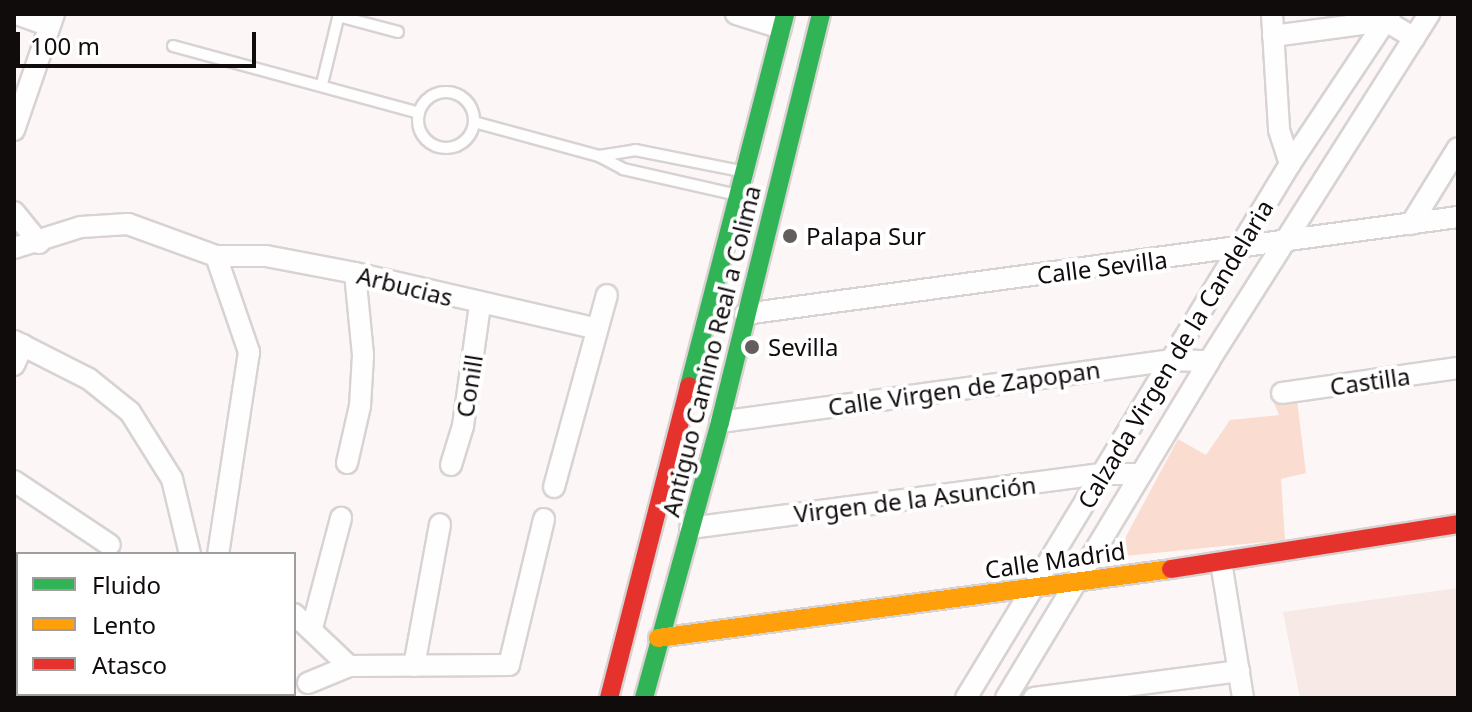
<!DOCTYPE html>
<html>
<head>
<meta charset="utf-8">
<style>
	body { margin:0 }
	#map { position:relative; width:1472px; height:712px; overflow:hidden; background:#fcf7f6; font-family:"Noto Sans",sans-serif }
	div>[style] { position:absolute }
	[style*='--x'] { left:calc(var(--x)*1px); top:calc(var(--y)*1px); width:calc(var(--w)*1px); rotate:calc(var(--a)*1deg) }
	.built>* { inset:0; background:#f6e9e6 }
	.green>* { inset:0; background:#fbdcd1 }
	.roads { filter:drop-shadow(2px 0 #d8d3d2) drop-shadow(-2px 0 #d8d3d2) drop-shadow(0 2px #d8d3d2) drop-shadow(0 -2px #d8d3d2) }
	.lane>* { height:10px; margin:-5px; padding:0 5px; transform-origin:5px; border-radius:5px; background:#fffefe }
	.lane>.ring { margin:-5px; padding:0; box-sizing:content-box; background:none; border:10px solid #fffefe; border-radius:50% }
	.street>* { height:20px; margin:-10px; padding:0 10px; transform-origin:10px; border-radius:10px; background:#fffefe }
	.fast>* { height:18px; margin:-9px; padding:0 9px; transform-origin:9px; border-radius:9px; background:#30b455 }
	.slow>* { height:18px; margin:-9px; padding:0 9px; transform-origin:9px; border-radius:9px; background:#ff9f0a }
	.jam>* { height:18px; margin:-9px; padding:0 9px; transform-origin:9px; border-radius:9px; background:#e5322d }
	.dots>* { width:22px; height:22px; translate:-50% -50%; box-sizing:border-box; border:4px solid #fff; border-radius:50% }
	span { translate:-50% -50%; white-space:nowrap; text-align:center; line-height:1.15; -webkit-text-stroke:8px #fff; paint-order:stroke }
	.poi-label { font-size:24px; color:#100c0b }
	.left { translate:0 -50%; text-align:left }
	.street-label { font-size:24px; color:#100c0b }
	.frame { position:absolute; inset:0; border:16px solid #100c0b; pointer-events:none }
	.legend { position:absolute; left:16px; top:552px; width:280px; height:144px; box-sizing:border-box; background:#fff; border:2px solid #9f9e9d; margin:0; padding:10px 14px; list-style:none; font-size:24px; color:#100c0b }
	.legend li { display:flex; align-items:center; gap:16px; height:40px }
	.legend b { width:40px; border:2px solid #9f9e9d }
	.scale { position:absolute; left:16px; top:32px; width:240px; height:36px; box-sizing:border-box; border:4px solid #100c0b; border-top:0; padding-left:10px; font-size:24px; line-height:28px; white-space:nowrap; color:#100c0b; -webkit-text-stroke:6px #fff; paint-order:stroke }
</style>
</head>
<body>
<div id="map">
	<div class="built">
		<div style="clip-path:polygon(1458px 588px,1458px 698px,1300px 698px,1283px 612px)"></div>
	</div>
	<div class="green">
		<div style="clip-path:polygon(1297px 400px,1306px 473px,1281px 479px,1285px 540px,1115px 557px,1178px 439px,1206px 455px,1230px 420px,1279px 415px,1274px 403px)"></div>
	</div>
	<div class="roads">
		<div class="lane">
			<div style="--x:338;--y:16;--w:62;--a:14.9"></div>
			<div style="--x:173;--y:46;--w:255;--a:15.2"></div>
			<div style="--x:322;--y:84;--w:72;--a:-76.3"></div>
			<div class="ring" style="left:418px;top:92px;width:46px;height:46px"></div>
			<div style="--x:474;--y:122;--w:130;--a:15.2"></div>
			<div style="--x:599;--y:156;--w:27;--a:28"></div>
			<div style="--x:623;--y:169;--w:117;--a:12.8"></div>
			<div style="--x:599;--y:156;--w:36;--a:-9"></div>
			<div style="--x:635;--y:150;--w:107;--a:11.3"></div>
		</div>
		<div class="street">
			<div style="--x:17;--y:14;--w:33;--a:20"></div>
			<div style="--x:736;--y:14;--w:47;--a:17.3"></div>
			<div style="--x:1272;--y:14;--w:116;--a:86.5"></div>
			<div style="--x:1279;--y:130;--w:36;--a:72"></div>
			<div style="--x:1273;--y:36;--w:114;--a:-7.6"></div>
			<div style="--x:1386;--y:21;--w:33;--a:31"></div>
			<div style="--x:14;--y:130;--w:123;--a:-71"></div>
			<div style="--x:14;--y:212;--w:40;--a:51"></div>
			<div style="--x:1411;--y:224;--w:89;--a:-58.3"></div>
			<div style="--x:14;--y:248;--w:70;--a:-17.4"></div>
			<div style="--x:81;--y:227;--w:47;--a:-3.7"></div>
			<div style="--x:128;--y:224;--w:94;--a:20"></div>
			<div style="--x:216;--y:256;--w:102;--a:71"></div>
			<div style="--x:249;--y:352;--w:204;--a:98.7"></div>
			<div style="--x:216;--y:256;--w:50;--a:0"></div>
			<div style="--x:266;--y:256;--w:91;--a:10.8"></div>
			<div style="--x:355;--y:273;--w:245;--a:13"></div>
			<div style="--x:745;--y:314;--w:720;--a:-7.75"></div>
			<div style="--x:14;--y:341;--w:84;--a:26.9"></div>
			<div style="--x:89;--y:379;--w:53;--a:38.8"></div>
			<div style="--x:130;--y:412;--w:79;--a:57.9"></div>
			<div style="--x:172;--y:479;--w:77;--a:76.5"></div>
			<div style="--x:14;--y:365;--w:22;--a:-66"></div>
			<div style="--x:1282;--y:393;--w:178;--a:-8.1"></div>
			<div style="--x:720;--y:422;--w:455;--a:-7.8"></div>
			<div style="--x:1171;--y:360;--w:38;--a:2"></div>
			<div style="--x:347;--y:463;--w:58;--a:-77.2"></div>
			<div style="--x:360;--y:406;--w:51;--a:-86.6"></div>
			<div style="--x:363;--y:355;--w:82;--a:-95.6"></div>
			<div style="--x:451;--y:465;--w:41;--a:-72.9"></div>
			<div style="--x:463;--y:426;--w:122;--a:-82"></div>
			<div style="--x:14;--y:481;--w:115;--a:33.7"></div>
			<div style="--x:554;--y:487;--w:199;--a:-74.6"></div>
			<div style="--x:690;--y:528;--w:415;--a:-7.5"></div>
			<div style="--x:1101;--y:474;--w:40;--a:0"></div>
			<div style="--x:1221;--y:562;--w:138;--a:80.8"></div>
			<div style="--x:294;--y:614;--w:76;--a:43.4"></div>
			<div style="--x:14;--y:625;--w:4;--a:27"></div>
			<div style="--x:312;--y:628;--w:114;--a:-75.2"></div>
			<div style="--x:414;--y:666;--w:144;--a:-79.6"></div>
			<div style="--x:308;--y:683;--w:44;--a:-22.5"></div>
			<div style="--x:349;--y:666;--w:160;--a:-0.4"></div>
			<div style="--x:509;--y:665;--w:150;--a:-76.5"></div>
			<div style="--x:281;--y:694;--w:4;--a:63"></div>
			<div style="--x:191;--y:698;--w:23;--a:0"></div>
			<div style="--x:966;--y:698;--w:625;--a:-58.75"></div>
			<div style="--x:1290;--y:164;--w:180;--a:-56.3"></div>
			<div style="--x:1006;--y:698;--w:393;--a:-58.9"></div>
			<div style="--x:1209;--y:361;--w:411;--a:-57.6"></div>
			<div style="--x:1034;--y:698;--w:207;--a:-7.5"></div>
		</div>
		<div class="fast">
			<div style="--x:689;--y:386;--w:384;--a:-75.5"></div>
			<div style="--x:644;--y:698;--w:286;--a:-74.6"></div>
			<div style="--x:720;--y:422;--w:420;--a:-76.1"></div>
		</div>
		<div class="slow">
			<div style="--x:658;--y:638;--w:518;--a:-7.66"></div>
		</div>
		<div class="jam">
			<div style="--x:1171;--y:569;--w:291;--a:-8.9"></div>
			<div style="--x:609;--y:698;--w:322;--a:-75.6"></div>
		</div>
	</div>
	<div class="dots">
		<div style="left:790px;top:236px;background:#635e5d"></div>
		<div style="left:752px;top:347px;background:#635e5d"></div>
	</div>
	<div class="poi-label">
		<span class="left" style="left:806px;top:236px">Palapa Sur</span>
		<span class="left" style="left:768px;top:347px">Sevilla</span>
	</div>
	<div class="street-label">
		<span style="left:1102px;top:267px;rotate:-7deg">Calle Sevilla</span>
		<span style="left:405px;top:286px;rotate:14deg">Arbucias</span>
		<span style="left:711px;top:351px;rotate:-76deg">Antiguo Camino Real a Colima</span>
		<span style="left:1175px;top:354px;rotate:-59deg">Calzada Virgen de la Candelaria</span>
		<span style="left:1370px;top:381px;rotate:-8deg">Castilla</span>
		<span style="left:469px;top:386px;rotate:-81deg">Conill</span>
		<span style="left:964px;top:388px;rotate:-8deg">Calle Virgen de Zapopan</span>
		<span style="left:915px;top:499px;rotate:-7deg">Virgen de la Asunción</span>
		<span style="left:1055px;top:560px;rotate:-8deg">Calle Madrid</span>
	</div>
	<div class="frame"></div>
	<ul class="legend">
	<li><b style="height:10px;background:#30b455"></b>Fluido</li>
	<li><b style="height:10px;background:#ff9f0a"></b>Lento</li>
	<li><b style="height:10px;background:#e5322d"></b>Atasco</li>
	</ul>
	<div class="scale">100 m</div>
</div>
</body>
</html>
